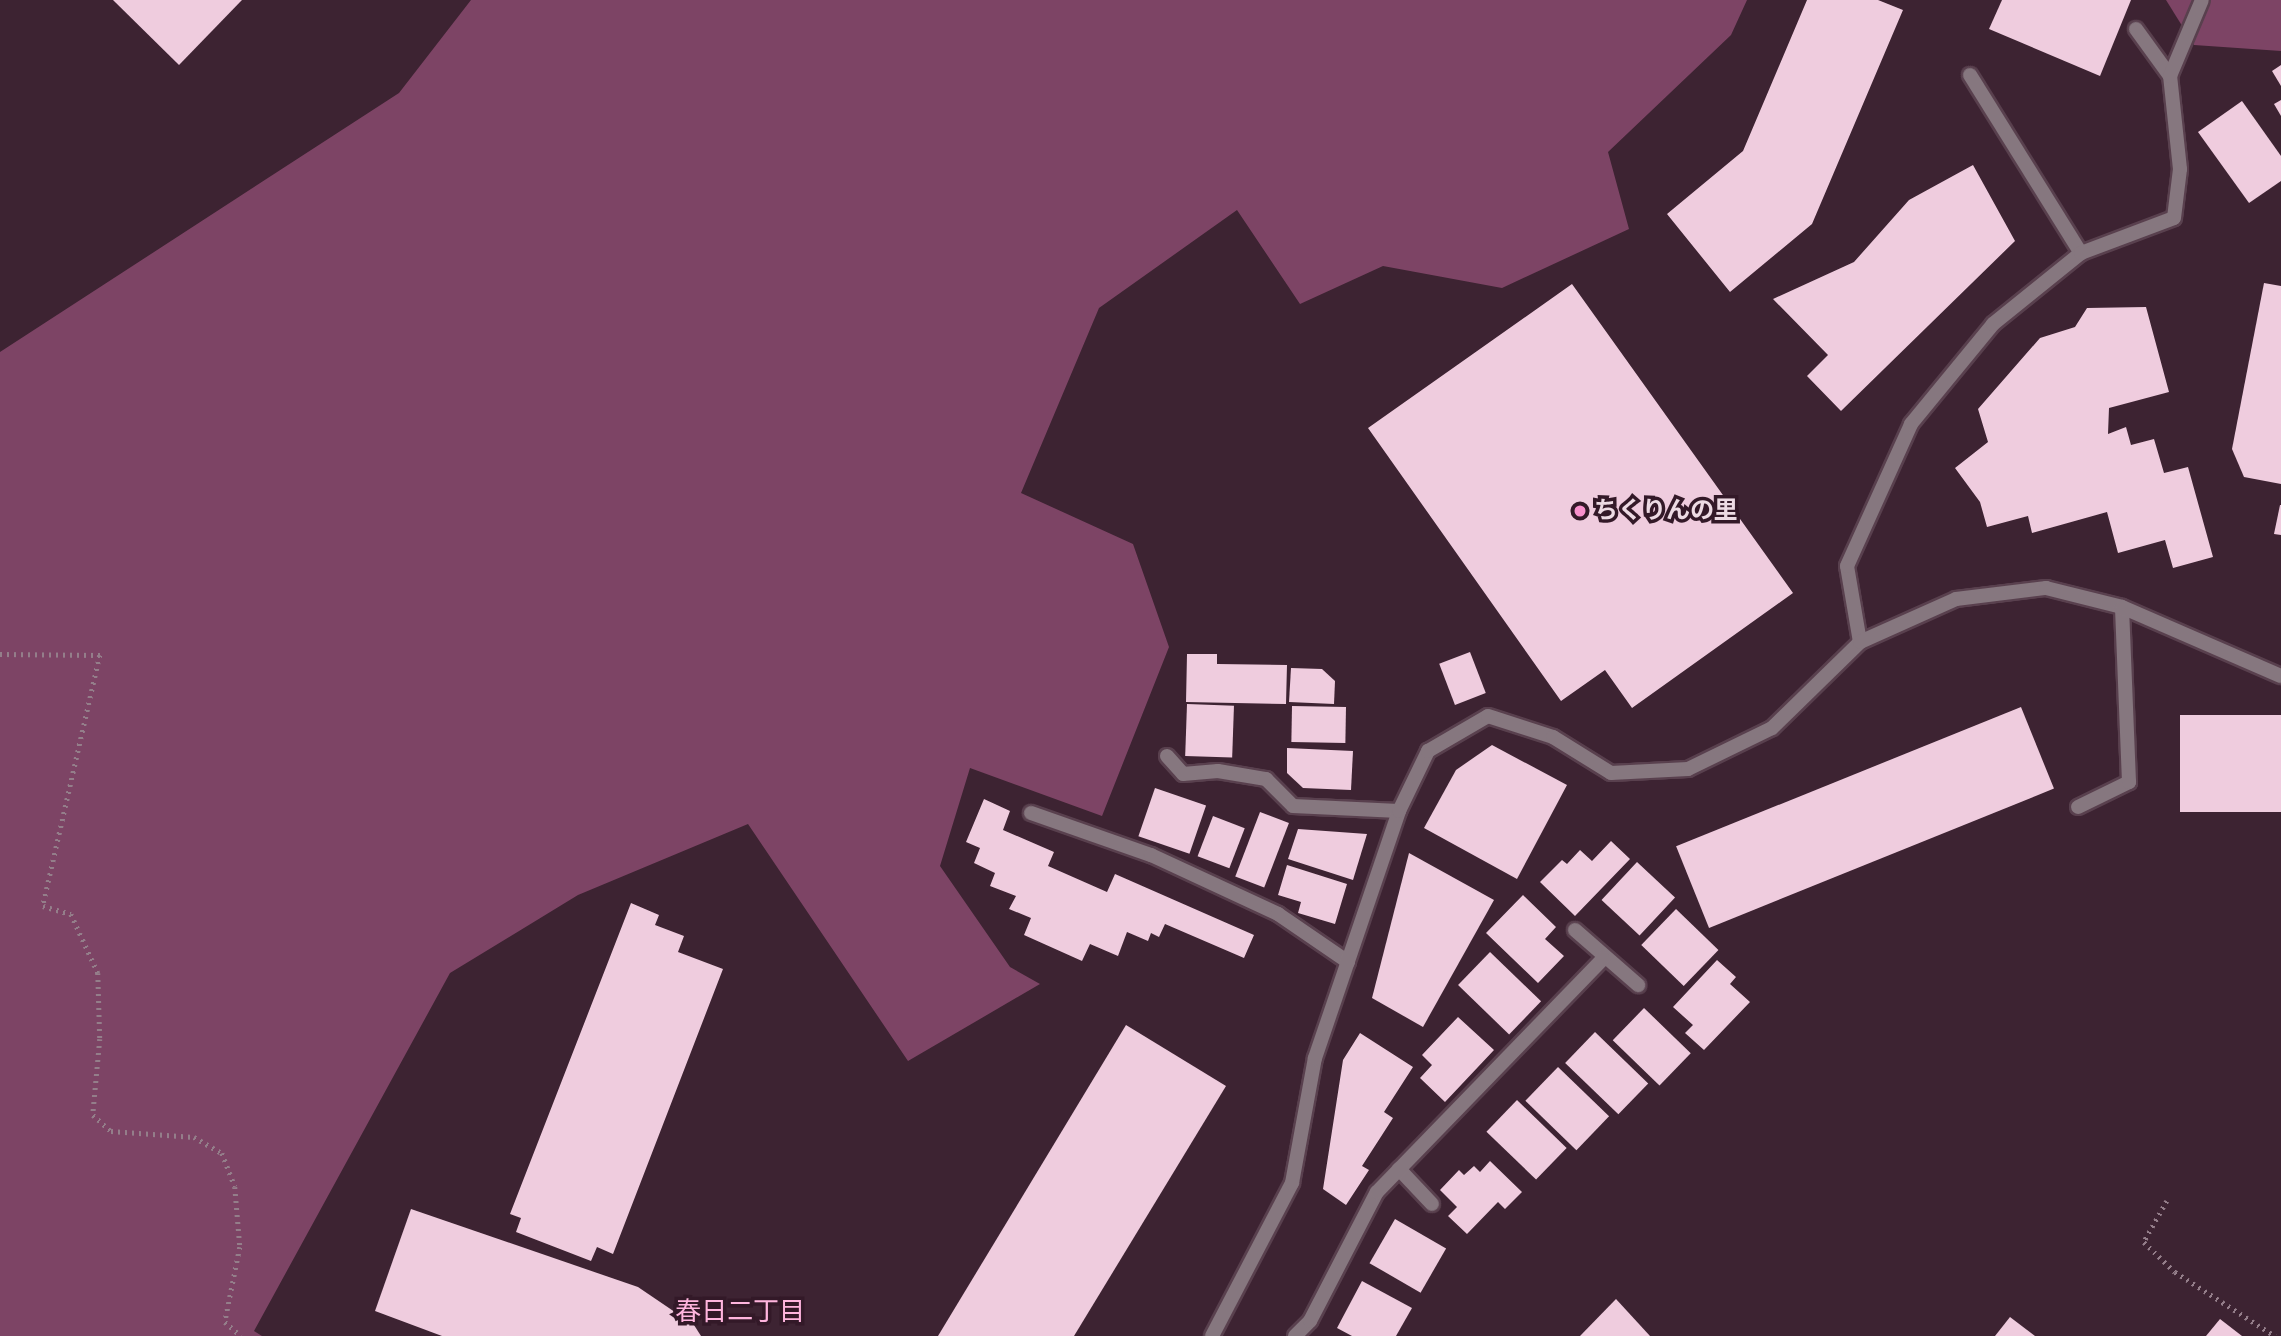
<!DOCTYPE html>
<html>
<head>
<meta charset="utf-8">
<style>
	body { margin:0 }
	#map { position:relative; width:2281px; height:1336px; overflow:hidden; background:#3d2332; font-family:"Roboto Serif","Noto Sans JP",serif }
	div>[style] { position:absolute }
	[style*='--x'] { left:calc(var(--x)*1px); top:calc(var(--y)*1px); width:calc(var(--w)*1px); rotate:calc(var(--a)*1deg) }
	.forest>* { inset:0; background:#7d4465 }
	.building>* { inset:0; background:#efccde; transform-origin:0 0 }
	.path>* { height:4.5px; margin-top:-2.25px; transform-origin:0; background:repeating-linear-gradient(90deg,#947e8a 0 2px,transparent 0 7px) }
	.roads { filter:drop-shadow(2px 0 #59404e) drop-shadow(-2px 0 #59404e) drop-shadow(0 2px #59404e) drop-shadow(0 -2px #59404e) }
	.street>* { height:14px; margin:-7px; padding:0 7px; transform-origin:7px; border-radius:7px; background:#86777f }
	.dots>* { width:19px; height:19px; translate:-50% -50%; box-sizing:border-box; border:4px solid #331928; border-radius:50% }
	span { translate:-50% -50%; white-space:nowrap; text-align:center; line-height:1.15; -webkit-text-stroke:7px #331928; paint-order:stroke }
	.poi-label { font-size:24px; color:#eddbe4; font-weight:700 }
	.left { translate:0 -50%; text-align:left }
	.neighbourhood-label { font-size:26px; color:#ffb5de }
</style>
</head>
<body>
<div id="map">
	<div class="forest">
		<div style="clip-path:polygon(471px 0,1747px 0,1731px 35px,1608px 152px,1629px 229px,1502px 288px,1383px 266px,1300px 304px,1237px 210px,1099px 308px,1021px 493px,1133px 544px,1169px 647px,1102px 816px,970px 768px,940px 866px,1010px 967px,1040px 984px,908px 1061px,748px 824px,578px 895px,450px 973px,254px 1331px,262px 1336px,0 1336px,0 352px,399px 93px)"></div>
		<div style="clip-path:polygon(2166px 0,2281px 0,2281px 51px,2194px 45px)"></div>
	</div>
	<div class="building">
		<div style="clip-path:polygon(113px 0,242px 0,179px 65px)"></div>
		<div style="clip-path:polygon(1807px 0,1878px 0,1903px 10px,1812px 224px,1730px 292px,1667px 214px,1743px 151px)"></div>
		<div style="clip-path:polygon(2002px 0,2131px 0,2100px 76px,1989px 29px)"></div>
		<div style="clip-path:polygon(2281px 65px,2281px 86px,2272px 71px)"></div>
		<div style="clip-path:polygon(2281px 100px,2281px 116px,2274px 104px)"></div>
		<div style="clip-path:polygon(2242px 101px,2281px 156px,2281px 181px,2249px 203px,2198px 132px)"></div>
		<div style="clip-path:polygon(1973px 165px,2015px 241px,1841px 411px,1807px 376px,1828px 355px,1773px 299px,1854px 262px,1909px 200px)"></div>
		<div style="clip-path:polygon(2264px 283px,2281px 286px,2281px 484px,2244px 477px,2232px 449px)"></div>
		<div style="clip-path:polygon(1572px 284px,1793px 593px,1632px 708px,1605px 670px,1561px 701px,1368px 428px)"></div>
		<div style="clip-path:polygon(2146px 307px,2169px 392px,2109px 408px,2108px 434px,2126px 427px,2131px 445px,2154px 439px,2164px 473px,2188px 467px,2213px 557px,2173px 568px,2165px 540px,2118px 553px,2107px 512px,2032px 533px,2028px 516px,1987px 527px,1980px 502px,1955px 468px,1988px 442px,1978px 409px,2040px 338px,2075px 327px,2087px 308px)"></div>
		<div style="clip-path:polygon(2280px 505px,2281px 505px,2281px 535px,2274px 534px)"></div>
		<div style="left:1470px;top:652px;width:44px;height:33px;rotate:69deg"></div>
		<div style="clip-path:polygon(1187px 654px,1217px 654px,1217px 664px,1287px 665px,1286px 704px,1186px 702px)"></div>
		<div style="clip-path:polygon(1291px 668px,1322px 669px,1335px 681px,1334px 704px,1289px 702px)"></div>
		<div style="left:1187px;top:704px;width:47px;height:52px;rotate:2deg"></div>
		<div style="left:1292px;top:706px;width:54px;height:36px;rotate:1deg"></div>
		<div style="left:2021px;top:707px;width:88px;height:372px;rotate:68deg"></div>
		<div style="left:2281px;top:715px;width:97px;height:101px;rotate:90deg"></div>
		<div style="clip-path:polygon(1492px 745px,1567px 785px,1517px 879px,1424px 828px,1456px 770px)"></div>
		<div style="clip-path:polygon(1287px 748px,1353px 751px,1351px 790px,1303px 788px,1287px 773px)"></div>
		<div style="left:1155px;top:788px;width:54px;height:51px;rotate:19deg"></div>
		<div style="clip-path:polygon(984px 799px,1010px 811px,1003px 830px,1054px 852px,1048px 866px,1107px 892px,1115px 874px,1254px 935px,1244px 958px,1165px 924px,1159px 937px,1151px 933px,1148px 941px,1127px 932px,1118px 956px,1090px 944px,1082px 961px,1024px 935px,1031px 918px,1009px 909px,1016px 896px,990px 886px,995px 873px,974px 863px,980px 848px,966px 842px)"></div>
		<div style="left:1260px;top:812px;width:31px;height:69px;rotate:21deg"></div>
		<div style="left:1213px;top:816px;width:34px;height:43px;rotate:21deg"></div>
		<div style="clip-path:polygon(1298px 829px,1367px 834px,1353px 880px,1288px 859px)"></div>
		<div style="clip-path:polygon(1611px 841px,1630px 859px,1575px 916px,1540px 882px,1562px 860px,1567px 864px,1580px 850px,1592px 861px)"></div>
		<div style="clip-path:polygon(1409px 853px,1494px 900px,1423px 1027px,1372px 998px)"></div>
		<div style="left:1637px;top:862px;width:52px;height:52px;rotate:43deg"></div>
		<div style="clip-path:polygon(1287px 865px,1347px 884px,1335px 924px,1298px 913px,1301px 902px,1278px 895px)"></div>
		<div style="clip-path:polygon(1523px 895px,1556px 927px,1545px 939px,1564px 956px,1538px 983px,1486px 933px)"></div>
		<div style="clip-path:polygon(631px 903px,659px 915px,655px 925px,684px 936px,678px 952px,723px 969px,613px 1254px,597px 1247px,591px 1261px,516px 1232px,521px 1218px,510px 1214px)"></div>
		<div style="left:1676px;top:909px;width:59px;height:50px;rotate:44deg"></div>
		<div style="left:1490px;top:952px;width:71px;height:46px;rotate:44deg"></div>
		<div style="clip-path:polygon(1717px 960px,1736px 977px,1730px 984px,1750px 1002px,1704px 1050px,1685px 1033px,1693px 1025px,1673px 1007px)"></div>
		<div style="left:1644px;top:1008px;width:65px;height:45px;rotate:44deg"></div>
		<div style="clip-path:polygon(1458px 1017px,1494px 1050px,1445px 1102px,1420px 1078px,1432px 1065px,1422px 1055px)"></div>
		<div style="clip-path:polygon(1126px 1025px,1226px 1086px,1074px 1336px,938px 1336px)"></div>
		<div style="left:1595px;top:1032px;width:74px;height:43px;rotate:44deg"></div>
		<div style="clip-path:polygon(1360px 1033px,1413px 1067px,1384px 1112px,1393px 1118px,1362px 1166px,1369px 1170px,1346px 1205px,1323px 1189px,1343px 1060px)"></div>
		<div style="left:1558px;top:1067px;width:71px;height:47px;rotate:44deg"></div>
		<div style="left:1517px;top:1100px;width:69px;height:44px;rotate:44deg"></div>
		<div style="clip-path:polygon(1490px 1161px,1522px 1192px,1505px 1209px,1498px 1202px,1467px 1234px,1448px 1216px,1457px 1207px,1440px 1190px,1459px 1170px,1464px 1175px,1474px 1166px,1480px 1172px)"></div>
		<div style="clip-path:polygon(411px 1209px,638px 1287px,694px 1325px,701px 1336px,442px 1336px,375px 1311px)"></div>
		<div style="left:1395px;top:1219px;width:59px;height:51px;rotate:30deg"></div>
		<div style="clip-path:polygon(1362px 1281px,1412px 1308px,1396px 1336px,1352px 1336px,1337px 1328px)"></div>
		<div style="clip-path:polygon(1616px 1299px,1650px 1336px,1580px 1336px)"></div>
		<div style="clip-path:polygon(2010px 1317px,2035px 1336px,1995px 1336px)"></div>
		<div style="clip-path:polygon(2220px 1319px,2242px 1336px,2206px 1336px)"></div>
	</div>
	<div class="path">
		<div style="--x:0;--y:654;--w:100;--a:0.6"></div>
		<div style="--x:100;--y:655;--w:257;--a:102.8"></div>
		<div style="--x:43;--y:906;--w:29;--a:16"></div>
		<div style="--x:71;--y:914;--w:65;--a:65.4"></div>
		<div style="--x:98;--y:973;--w:66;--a:88.3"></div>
		<div style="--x:100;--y:1039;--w:76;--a:95.3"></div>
		<div style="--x:93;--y:1115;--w:24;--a:42"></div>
		<div style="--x:111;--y:1131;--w:83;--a:4.1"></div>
		<div style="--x:194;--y:1137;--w:32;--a:30"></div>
		<div style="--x:222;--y:1153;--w:36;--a:69"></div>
		<div style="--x:235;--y:1187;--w:60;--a:85.2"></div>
		<div style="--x:240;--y:1247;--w:76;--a:101.3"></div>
		<div style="--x:225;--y:1322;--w:21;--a:41"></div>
		<div style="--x:2167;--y:1201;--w:47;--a:119.3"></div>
		<div style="--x:2144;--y:1242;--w:43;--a:44.1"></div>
		<div style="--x:2175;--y:1272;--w:119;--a:32.6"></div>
	</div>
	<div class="roads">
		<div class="street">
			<div style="--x:2136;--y:29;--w:58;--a:54.1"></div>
			<div style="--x:1970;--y:75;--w:210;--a:58.1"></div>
			<div style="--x:1860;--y:642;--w:77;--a:-99.7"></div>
			<div style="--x:1847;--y:566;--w:156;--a:-65.7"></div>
			<div style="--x:1911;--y:424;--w:129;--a:-50.6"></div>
			<div style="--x:1993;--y:324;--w:113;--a:-38.9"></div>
			<div style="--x:2081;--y:253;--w:99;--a:-20.6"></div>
			<div style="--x:2174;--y:218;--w:49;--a:-83"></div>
			<div style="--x:2180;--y:169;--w:94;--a:-96.1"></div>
			<div style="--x:2170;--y:76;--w:82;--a:-67.2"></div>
			<div style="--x:1167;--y:756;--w:24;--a:48"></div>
			<div style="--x:1183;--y:774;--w:35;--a:-5"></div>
			<div style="--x:1218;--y:771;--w:49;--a:9.5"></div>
			<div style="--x:1266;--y:779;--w:38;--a:45"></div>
			<div style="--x:1293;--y:806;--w:106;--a:2.7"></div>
			<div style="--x:2078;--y:807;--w:57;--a:-26.1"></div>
			<div style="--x:2129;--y:782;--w:175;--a:-92.3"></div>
			<div style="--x:1031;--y:813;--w:127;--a:19.3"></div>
			<div style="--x:1151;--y:855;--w:140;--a:24.9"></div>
			<div style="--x:1278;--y:914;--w:85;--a:34.4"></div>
			<div style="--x:1575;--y:930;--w:84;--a:41.1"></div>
			<div style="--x:1399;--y:1169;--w:48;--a:46.7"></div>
			<div style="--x:1212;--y:1336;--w:173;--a:-62.4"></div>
			<div style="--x:1292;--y:1183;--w:127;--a:-79.6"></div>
			<div style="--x:1315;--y:1058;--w:261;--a:-71.2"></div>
			<div style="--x:1399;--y:811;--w:67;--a:-64.2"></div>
			<div style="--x:1428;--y:751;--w:69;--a:-30.3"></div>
			<div style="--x:1488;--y:716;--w:68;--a:17.9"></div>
			<div style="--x:1553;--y:737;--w:68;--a:31.8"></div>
			<div style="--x:1611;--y:773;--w:77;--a:-3"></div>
			<div style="--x:1688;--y:769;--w:93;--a:-26"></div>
			<div style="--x:1772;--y:728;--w:123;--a:-44.3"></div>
			<div style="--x:1860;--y:642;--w:105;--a:-24.1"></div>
			<div style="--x:1956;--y:599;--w:91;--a:-7"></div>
			<div style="--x:2046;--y:588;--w:78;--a:14"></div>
			<div style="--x:2122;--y:607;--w:173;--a:23.5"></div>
			<div style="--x:1295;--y:1336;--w:21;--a:-45"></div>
			<div style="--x:1310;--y:1321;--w:145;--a:-62.6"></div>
			<div style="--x:1377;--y:1192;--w:325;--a:-45.9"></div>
		</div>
	</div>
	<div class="dots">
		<div style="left:1580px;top:511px;background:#f890cc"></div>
	</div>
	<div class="poi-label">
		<span class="left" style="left:1594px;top:511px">ちくりんの里</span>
	</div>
	<div class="neighbourhood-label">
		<span style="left:740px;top:1312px">春日二丁目</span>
	</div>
</div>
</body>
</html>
